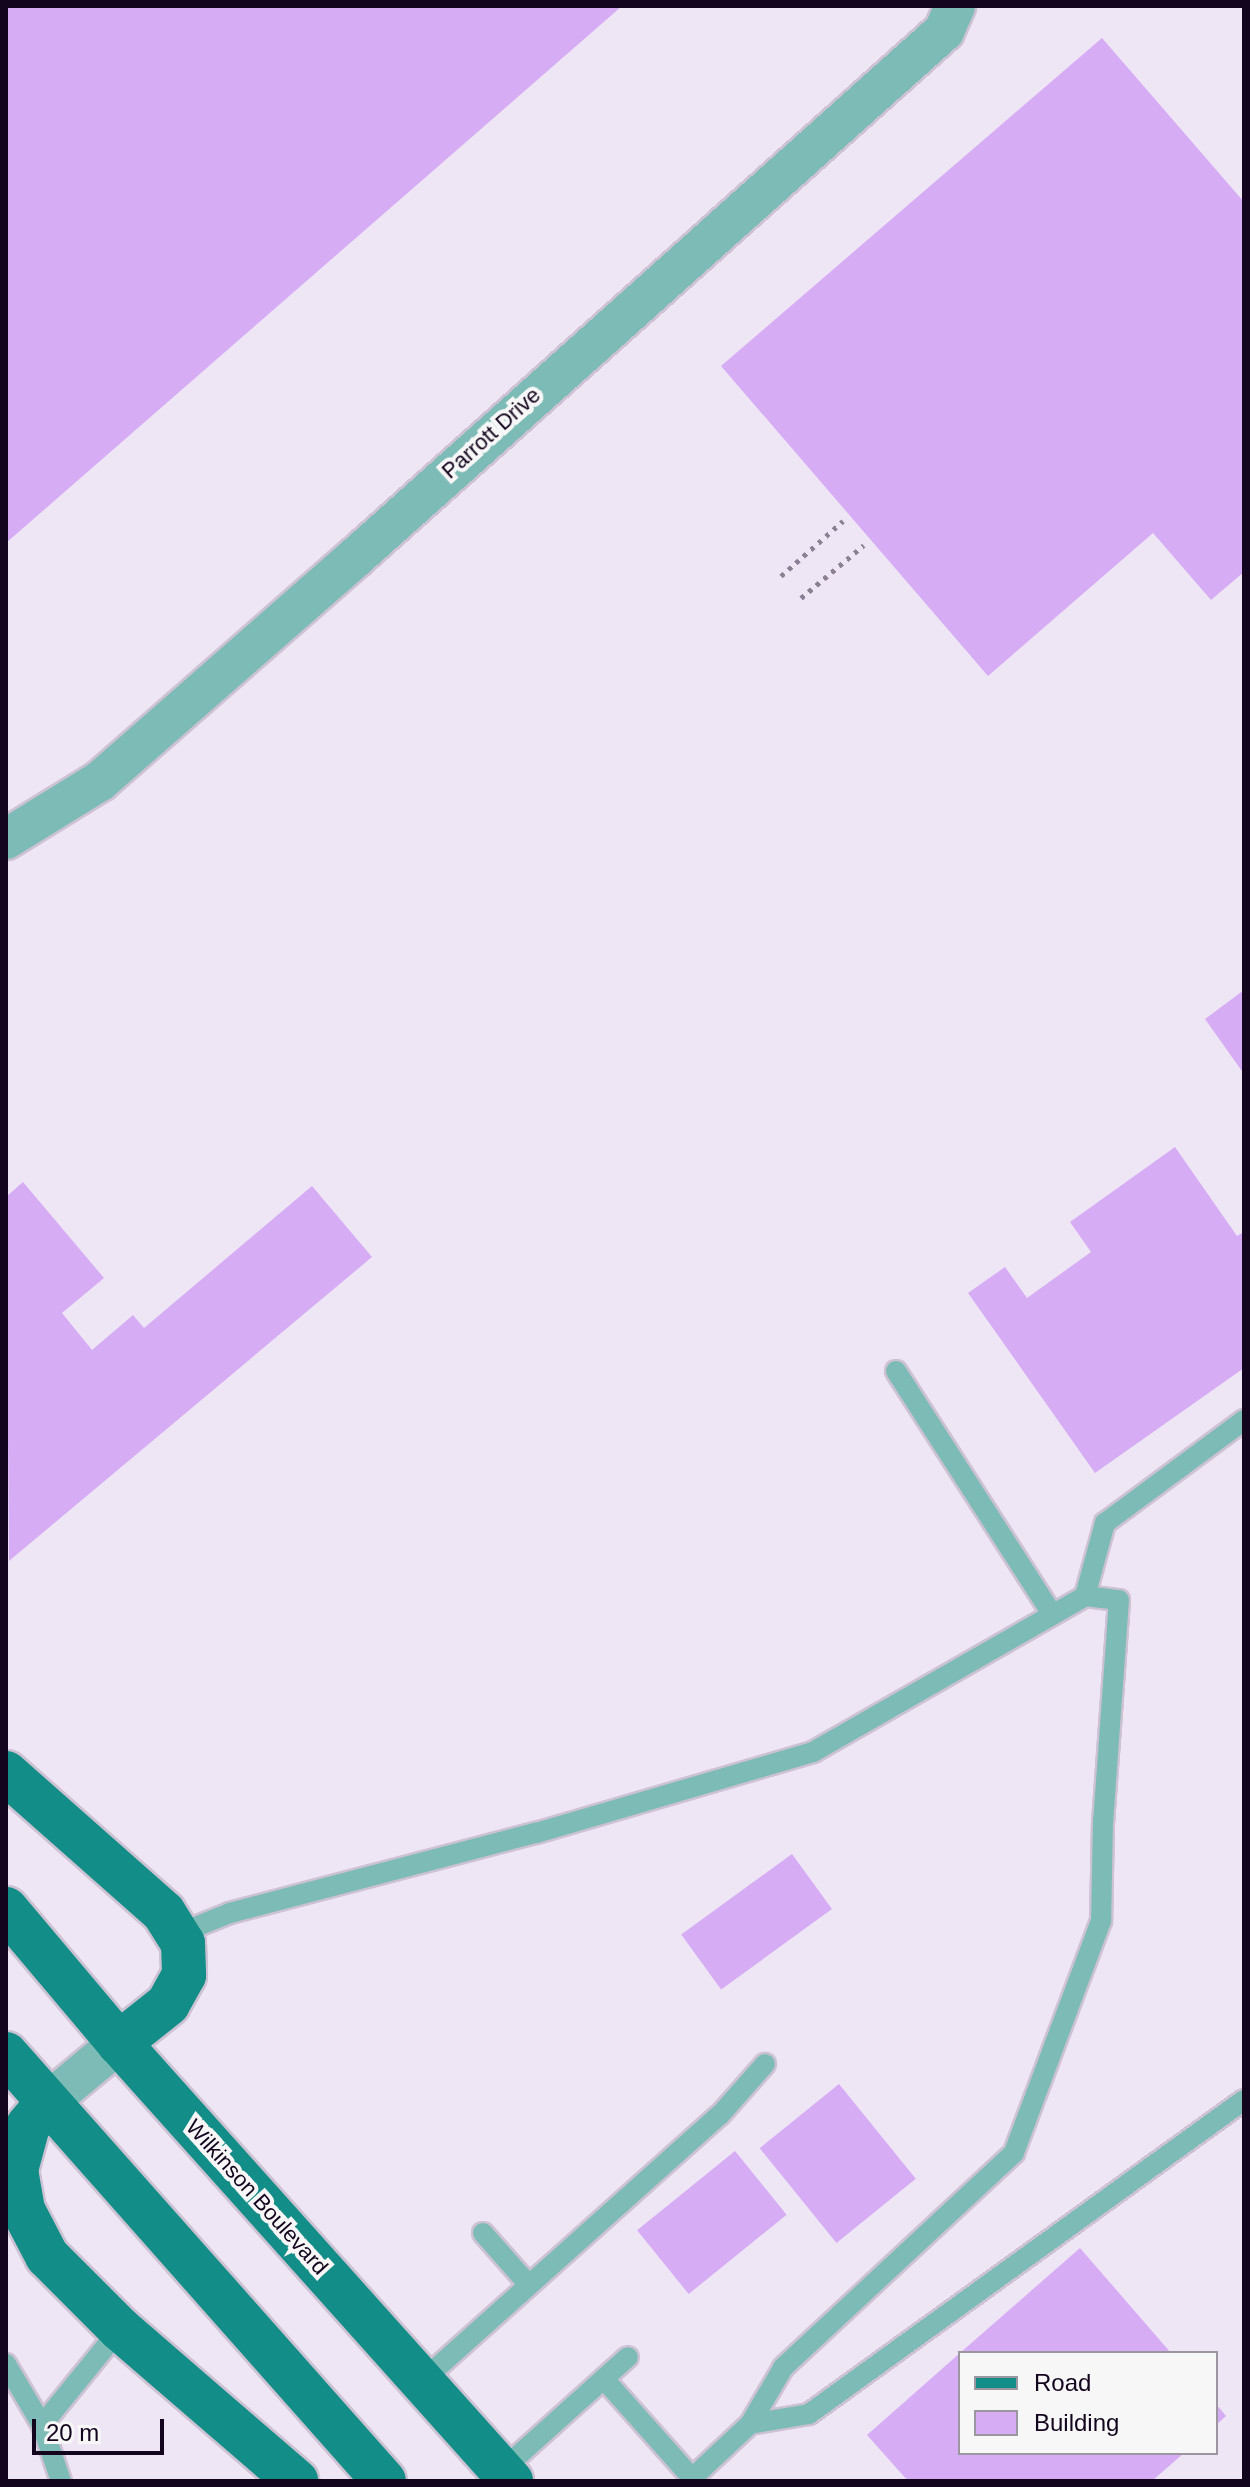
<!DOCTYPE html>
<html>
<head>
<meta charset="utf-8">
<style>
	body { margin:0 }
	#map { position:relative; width:1250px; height:2487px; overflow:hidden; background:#efe6f5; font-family:Arial,sans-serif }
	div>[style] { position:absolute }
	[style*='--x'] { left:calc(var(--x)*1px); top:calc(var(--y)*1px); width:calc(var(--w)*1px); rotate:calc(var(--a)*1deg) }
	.building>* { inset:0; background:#d6acf5; transform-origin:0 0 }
	.path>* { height:5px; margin-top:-2.5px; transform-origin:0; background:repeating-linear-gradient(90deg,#8c8094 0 4px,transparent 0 10px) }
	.roads { filter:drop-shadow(2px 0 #ccc2d3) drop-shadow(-2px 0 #ccc2d3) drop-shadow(0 2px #ccc2d3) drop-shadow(0 -2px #ccc2d3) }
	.service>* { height:20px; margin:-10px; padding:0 10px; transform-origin:10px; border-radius:10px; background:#7dbbb6 }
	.minor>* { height:40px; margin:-20px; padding:0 20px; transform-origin:20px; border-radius:20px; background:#7dbbb6 }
	.primary>* { height:44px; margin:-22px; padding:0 22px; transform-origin:22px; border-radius:22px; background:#138d87 }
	span { translate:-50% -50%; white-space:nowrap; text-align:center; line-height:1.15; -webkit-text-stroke:8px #f7f7f7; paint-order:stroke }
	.street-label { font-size:22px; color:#14051e }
	.frame { position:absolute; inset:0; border:8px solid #14051e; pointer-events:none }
	.legend { position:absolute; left:958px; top:2351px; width:260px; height:104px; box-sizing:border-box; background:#f7f7f7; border:2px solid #9c96a0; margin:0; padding:10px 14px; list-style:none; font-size:24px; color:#14051e }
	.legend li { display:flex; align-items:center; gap:16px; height:40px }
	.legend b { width:40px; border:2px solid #9c96a0 }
	.scale { position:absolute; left:32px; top:2419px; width:132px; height:36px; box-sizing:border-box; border:4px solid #14051e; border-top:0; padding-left:10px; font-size:24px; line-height:28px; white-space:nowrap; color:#14051e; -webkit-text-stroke:6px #f7f7f7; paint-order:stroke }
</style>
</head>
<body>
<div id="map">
	<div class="building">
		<div style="clip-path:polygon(6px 6px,622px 6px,6px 543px)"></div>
		<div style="clip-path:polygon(1102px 38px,1244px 202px,1244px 572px,1211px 600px,1153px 533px,988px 676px,721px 366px)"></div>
		<div style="clip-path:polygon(1244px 990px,1244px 1074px,1205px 1019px)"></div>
		<div style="clip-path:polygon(1175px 1147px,1237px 1236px,1244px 1232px,1244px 1368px,1095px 1473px,968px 1293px,1005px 1267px,1027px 1298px,1091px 1252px,1070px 1222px)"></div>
		<div style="clip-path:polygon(23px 1182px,104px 1278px,62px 1313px,92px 1350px,133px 1315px,144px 1328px,312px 1186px,372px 1257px,9px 1561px,6px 1197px)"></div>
		<div style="left:792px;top:1854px;width:68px;height:137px;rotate:54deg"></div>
		<div style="left:839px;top:2084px;width:122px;height:102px;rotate:51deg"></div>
		<div style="left:735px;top:2151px;width:82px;height:126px;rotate:51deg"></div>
		<div style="clip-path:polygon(1080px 2248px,1171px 2353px,960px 2353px)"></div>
		<div style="clip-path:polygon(960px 2353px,960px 2453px,1184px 2453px,1152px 2481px,908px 2481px,867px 2435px)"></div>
		<div style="clip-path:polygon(1216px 2404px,1226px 2416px,1216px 2425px)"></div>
	</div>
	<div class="path">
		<div style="--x:781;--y:576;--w:83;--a:-41.6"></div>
		<div style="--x:801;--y:598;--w:82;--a:-40.1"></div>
	</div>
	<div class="roads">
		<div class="service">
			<div style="--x:896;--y:1371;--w:289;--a:57.3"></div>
			<div style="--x:1085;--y:1596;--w:76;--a:-74.7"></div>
			<div style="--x:1105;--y:1523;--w:173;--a:-36.5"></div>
			<div style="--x:178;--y:1934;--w:56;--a:-22"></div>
			<div style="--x:230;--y:1913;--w:316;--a:-14.7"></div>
			<div style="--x:536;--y:1833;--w:289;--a:-16.3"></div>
			<div style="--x:813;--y:1752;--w:314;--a:-29.8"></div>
			<div style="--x:1085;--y:1596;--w:34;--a:7"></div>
			<div style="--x:1119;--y:1600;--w:222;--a:94.1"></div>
			<div style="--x:1103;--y:1821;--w:100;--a:91.1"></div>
			<div style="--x:1101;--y:1921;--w:248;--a:110.6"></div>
			<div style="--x:1014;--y:2153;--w:316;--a:137.1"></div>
			<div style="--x:783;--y:2368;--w:65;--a:120.5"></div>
			<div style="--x:750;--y:2424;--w:83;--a:136.9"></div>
			<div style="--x:483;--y:2233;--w:68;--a:48.6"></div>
			<div style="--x:6;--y:2364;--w:71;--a:59.5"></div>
			<div style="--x:42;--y:2425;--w:124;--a:-50.9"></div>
			<div style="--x:604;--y:2379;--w:132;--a:48.4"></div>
			<div style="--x:422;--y:2381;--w:399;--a:-41.8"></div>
			<div style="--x:720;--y:2115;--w:68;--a:-48.6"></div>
			<div style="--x:750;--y:2424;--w:60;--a:-9.6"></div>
			<div style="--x:809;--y:2414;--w:536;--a:-35.82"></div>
			<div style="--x:42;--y:2425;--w:59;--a:71.3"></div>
			<div style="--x:502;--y:2470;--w:169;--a:-41.9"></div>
		</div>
		<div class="minor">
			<div style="--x:6;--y:839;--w:110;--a:-31.7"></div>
			<div style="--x:100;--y:781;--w:340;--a:-41.2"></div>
			<div style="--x:356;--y:557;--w:789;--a:-41.81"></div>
			<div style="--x:944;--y:31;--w:27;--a:-66"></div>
			<div style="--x:48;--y:2102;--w:92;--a:-39.7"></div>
		</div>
		<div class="primary">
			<div style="--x:6;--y:1773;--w:211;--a:41.5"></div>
			<div style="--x:164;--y:1913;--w:36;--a:58"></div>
			<div style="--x:183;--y:1943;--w:32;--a:88"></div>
			<div style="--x:184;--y:1975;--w:33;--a:119"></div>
			<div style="--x:168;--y:2004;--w:63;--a:141.5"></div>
			<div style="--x:6;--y:1909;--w:175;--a:49.9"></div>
			<div style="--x:119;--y:2043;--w:588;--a:48.17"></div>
			<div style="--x:6;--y:2054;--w:570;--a:48.48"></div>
			<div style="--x:48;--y:2102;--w:31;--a:130"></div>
			<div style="--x:28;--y:2126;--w:46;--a:105.3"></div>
			<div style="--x:16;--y:2170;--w:41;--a:80.1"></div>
			<div style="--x:23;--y:2210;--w:52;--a:62.4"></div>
			<div style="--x:47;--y:2256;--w:103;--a:45"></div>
			<div style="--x:120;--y:2329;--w:233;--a:40.8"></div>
		</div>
	</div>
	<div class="street-label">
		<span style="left:491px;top:433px;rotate:-42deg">Parrott Drive</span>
		<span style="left:257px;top:2197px;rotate:48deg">Wilkinson Boulevard</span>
	</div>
	<div class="frame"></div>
	<ul class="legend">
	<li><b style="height:10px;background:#138d87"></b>Road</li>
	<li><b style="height:22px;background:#d6acf5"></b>Building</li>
	</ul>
	<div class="scale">20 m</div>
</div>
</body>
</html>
